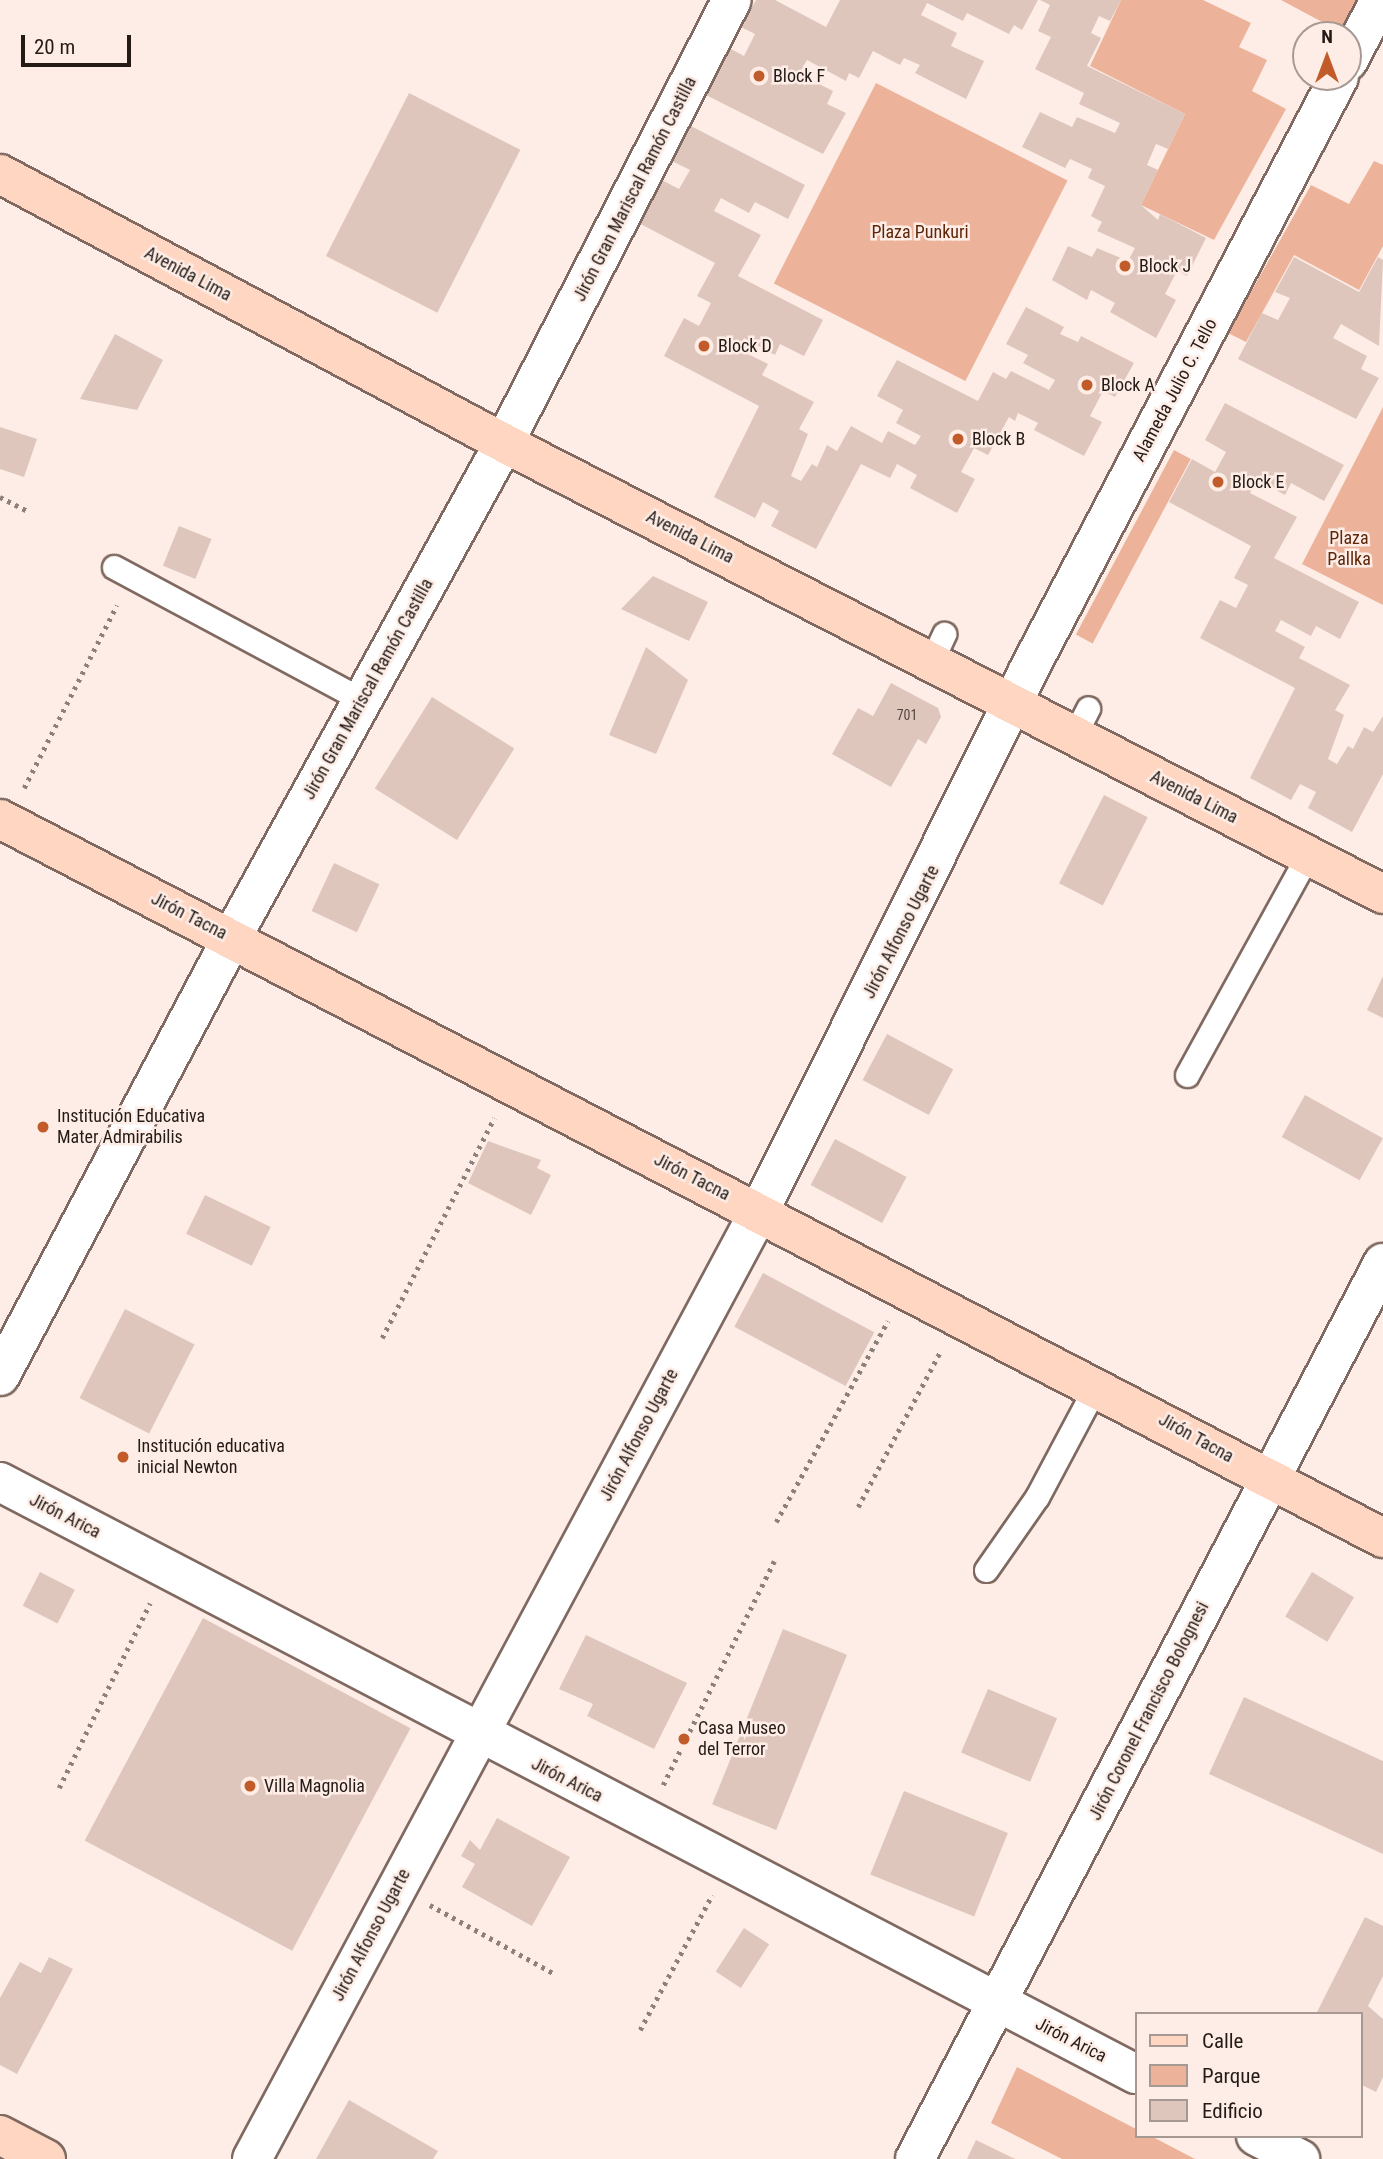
<!DOCTYPE html>
<html>
<head>
<meta charset="utf-8">
<style>
	body { margin:0 }
	#map { position:relative; width:1383px; height:2159px; overflow:hidden; background:#fdede6; font-family:"Roboto Condensed",sans-serif }
	div>[style] { position:absolute }
	[style*='--x'] { left:calc(var(--x)*1px); top:calc(var(--y)*1px); width:calc(var(--w)*1px); rotate:calc(var(--a)*1deg) }
	.green>* { inset:0; background:#ecb39a; transform-origin:0 0 }
	.building>* { inset:0; background:#dfc6bc; transform-origin:0 0 }
	.path>* { height:4.5px; margin-top:-2.25px; transform-origin:0; background:repeating-linear-gradient(90deg,#8d807b 0 3.5px,transparent 0 8.5px) }
	.roads { filter:drop-shadow(2px 0 #7f6960) drop-shadow(-2px 0 #7f6960) drop-shadow(0 2px #7f6960) drop-shadow(0 -2px #7f6960) }
	.lane>* { height:23px; margin:-11.5px; padding:0 11.5px; transform-origin:11.5px; border-radius:11.5px; background:#fff }
	.street>* { height:38px; margin:-19px; padding:0 19px; transform-origin:19px; border-radius:19px; background:#fff }
	.secondary>* { height:38px; margin:-19px; padding:0 19px; transform-origin:19px; border-radius:19px; background:#fed6c2 }
	.dots>* { width:19px; height:19px; translate:-50% -50%; box-sizing:border-box; border:4px solid #fdede6; border-radius:50% }
	span { translate:-50% -50%; white-space:nowrap; text-align:center; line-height:1.15; -webkit-text-stroke:5px #fdede6; paint-order:stroke }
	.number-label { font-size:14px; color:#534640 }
	.number-label span { -webkit-text-stroke-width:0 }
	.poi-label { font-size:18px; color:#241b17 }
	.left { translate:0 -50%; text-align:left }
	.street-label { font-size:18px; color:#241b17 }
	.park-label { font-size:18px; color:#5f2709 }
	.legend { position:absolute; left:1135px; top:2012px; width:228px; height:126px; box-sizing:border-box; background:#fdede6; border:2px solid #a69993; margin:0; padding:9px 12px; list-style:none; font-size:21px; color:#241b17 }
	.legend li { display:flex; align-items:center; gap:14px; height:35px }
	.legend b { width:35px; border:2px solid #a69993 }
	.north { position:absolute; left:1292px; top:21px; width:70px; height:70px; box-sizing:border-box; background:#fdede6; border:2px solid #a69993; border-radius:50%; rotate:0deg; font-size:19px; font-weight:700; line-height:28px; text-align:center; color:#241b17 }
	.north::after { content:''; display:block; margin:auto; width:24px; height:32px; background:#c15c2a; clip-path:polygon(50% 0,100% 100%,50% 72%,0 100%) }
	.scale { position:absolute; left:21px; top:35px; width:110px; height:32px; box-sizing:border-box; border:4px solid #241b17; border-top:0; padding-left:9px; font-size:21px; line-height:24px; white-space:nowrap; color:#241b17; -webkit-text-stroke:5px #fdede6; paint-order:stroke }
</style>
</head>
<body>
<div id="map">
	<div class="green">
		<div style="clip-path:polygon(1121px 0,1203px 0,1251px 23px,1239px 47px,1267px 60px,1252px 91px,1286px 109px,1214px 240px,1141px 205px,1185px 114px,1090px 66px)"></div>
		<div style="clip-path:polygon(1281px 0,1359px 0,1341px 32px)"></div>
		<div style="left:876px;top:83px;width:215px;height:225px;rotate:27deg"></div>
		<div style="clip-path:polygon(1374px 161px,1383px 165px,1383px 246px,1359px 290px,1294px 255px,1246px 342px,1228px 333px,1311px 185px,1349px 204px)"></div>
		<div style="clip-path:polygon(1383px 407px,1383px 605px,1302px 564px)"></div>
		<div style="left:1174px;top:450px;width:19px;height:209px;rotate:28deg"></div>
		<div style="clip-path:polygon(1017px 2067px,1136px 2129px,1136px 2136px,1151px 2136px,1195px 2159px,1062px 2159px,991px 2123px)"></div>
	</div>
	<div class="building">
		<div style="clip-path:polygon(756px 0,775px 0,826px 27px,840px 0,1038px 0,1022px 30px,1014px 25px,1009px 34px,967px 13px,963px 21px,927px 3px,921px 15px,957px 33px,951px 46px,984px 61px,966px 99px,915px 73px,920px 65px,904px 58px,900px 65px,873px 51px,859px 78px,849px 73px,846px 81px,807px 60px,799px 74px,833px 91px,827px 104px,846px 113px,823px 154px,704px 94px,729px 48px,744px 56px,755px 34px,741px 27px)"></div>
		<div style="clip-path:polygon(1040px 0,1121px 0,1110px 21px,1099px 16px,1091px 33px,1101px 38px,1087px 66px,1185px 114px,1168px 149px,1156px 144px,1147px 165px,1158px 170px,1141px 205px,1158px 220px,1160px 214px,1206px 238px,1187px 276px,1177px 271px,1165px 294px,1176px 300px,1156px 338px,1110px 312px,1115px 303px,1091px 290px,1087px 300px,1052px 280px,1068px 246px,1092px 257px,1097px 248px,1128px 261px,1135px 248px,1097px 231px,1102px 222px,1091px 216px,1105px 186px,1088px 178px,1092px 169px,1070px 159px,1065px 168px,1022px 147px,1040px 112px,1072px 127px,1077px 117px,1115px 133px,1120px 123px,1079px 104px,1084px 93px,1035px 69px,1051px 37px,1038px 31px,1050px 5px)"></div>
		<div style="left:409px;top:93px;width:125px;height:183px;rotate:27deg"></div>
		<div style="clip-path:polygon(687px 124px,805px 185px,788px 219px,755px 202px,749px 213px,721px 198px,714px 211px,761px 235px,738px 276px,823px 320px,804px 356px,780px 344px,775px 355px,744px 338px,738px 349px,768px 364px,762px 375px,814px 402px,799px 429px,808px 434px,791px 476px,801px 481px,812px 464px,817px 467px,827px 445px,837px 451px,851px 426px,882px 443px,888px 431px,915px 445px,921px 436px,896px 423px,903px 410px,877px 396px,897px 360px,978px 401px,993px 372px,1006px 379px,1011px 371px,1049px 390px,1055px 380px,1023px 363px,1028px 355px,1006px 344px,1026px 307px,1064px 327px,1060px 334px,1078px 342px,1081px 336px,1134px 363px,1115px 397px,1103px 391px,1090px 416px,1102px 422px,1084px 456px,1034px 430px,1038px 423px,1018px 413px,1015px 421px,1009px 417px,988px 455px,974px 448px,961px 472px,975px 479px,957px 513px,910px 488px,917px 475px,897px 464px,890px 478px,861px 464px,816px 549px,771px 526px,779px 511px,763px 502px,755px 518px,714px 497px,759px 406px,664px 356px,684px 318px,699px 326px,711px 303px,697px 296px,715px 263px,633px 220px,656px 177px,679px 189px,690px 170px,668px 159px)"></div>
		<div style="clip-path:polygon(1294px 257px,1359px 292px,1378px 257px,1383px 260px,1379px 346px,1341px 324px,1333px 338px,1367px 356px,1361px 369px,1379px 378px,1356px 419px,1238px 359px,1262px 313px,1278px 320px,1290px 298px,1275px 292px)"></div>
		<div style="clip-path:polygon(115px 334px,163px 360px,137px 410px,80px 399px)"></div>
		<div style="clip-path:polygon(1225px 403px,1344px 465px,1324px 501px,1291px 483px,1285px 495px,1257px 480px,1250px 493px,1297px 517px,1274px 558px,1359px 602px,1340px 639px,1316px 626px,1311px 636px,1281px 620px,1275px 631px,1305px 647px,1299px 658px,1350px 685px,1335px 710px,1344px 715px,1328px 759px,1337px 764px,1348px 746px,1353px 749px,1364px 727px,1373px 732px,1383px 716px,1383px 774px,1352px 832px,1308px 808px,1316px 792px,1300px 784px,1291px 800px,1250px 778px,1295px 688px,1200px 638px,1220px 600px,1236px 608px,1248px 585px,1234px 578px,1251px 546px,1169px 502px,1192px 459px,1215px 472px,1226px 452px,1205px 440px)"></div>
		<div style="clip-path:polygon(0 427px,37px 439px,24px 477px,0 469px)"></div>
		<div style="left:179px;top:526px;width:35px;height:43px;rotate:22deg"></div>
		<div style="clip-path:polygon(653px 576px,708px 602px,689px 641px,621px 609px)"></div>
		<div style="clip-path:polygon(646px 647px,688px 680px,656px 754px,609px 735px)"></div>
		<div style="clip-path:polygon(891px 683px,938px 708px,941px 717px,926px 744px,918px 739px,891px 787px,832px 754px,858px 708px,873px 716px)"></div>
		<div style="left:432px;top:697px;width:97px;height:108px;rotate:32deg"></div>
		<div style="left:1104px;top:795px;width:49px;height:99px;rotate:27deg"></div>
		<div style="left:334px;top:863px;width:50px;height:53px;rotate:25deg"></div>
		<div style="clip-path:polygon(1383px 976px,1383px 1018px,1367px 1010px)"></div>
		<div style="left:887px;top:1034px;width:75px;height:52px;rotate:28deg"></div>
		<div style="left:1305px;top:1095px;width:89px;height:48px;rotate:29deg"></div>
		<div style="left:835px;top:1139px;width:81px;height:52px;rotate:28deg"></div>
		<div style="clip-path:polygon(488px 1141px,541px 1160px,537px 1168px,551px 1175px,531px 1215px,468px 1183px)"></div>
		<div style="left:205px;top:1195px;width:73px;height:43px;rotate:26deg"></div>
		<div style="left:763px;top:1273px;width:126px;height:61px;rotate:28deg"></div>
		<div style="left:125px;top:1309px;width:78px;height:100px;rotate:27deg"></div>
		<div style="left:40px;top:1572px;width:39px;height:38px;rotate:27deg"></div>
		<div style="left:1312px;top:1572px;width:49px;height:52px;rotate:31deg"></div>
		<div style="left:203px;top:1618px;width:235px;height:252px;rotate:28deg"></div>
		<div style="left:783px;top:1629px;width:69px;height:189px;rotate:22deg"></div>
		<div style="clip-path:polygon(586px 1635px,687px 1683px,654px 1749px,587px 1716px,593px 1704px,559px 1689px)"></div>
		<div style="left:988px;top:1689px;width:75px;height:69px;rotate:23deg"></div>
		<div style="clip-path:polygon(1244px 1697px,1383px 1761px,1383px 1854px,1209px 1774px)"></div>
		<div style="left:904px;top:1791px;width:112px;height:90px;rotate:22deg"></div>
		<div style="clip-path:polygon(497px 1818px,570px 1857px,532px 1926px,462px 1887px,475px 1864px,461px 1856px,470px 1840px,480px 1850px)"></div>
		<div style="clip-path:polygon(1365px 1917px,1383px 1926px,1383px 1976px,1368px 2006px,1383px 2019px,1383px 2077px,1376px 2092px,1360px 2084px,1360px 2014px,1316px 2014px)"></div>
		<div style="left:744px;top:1928px;width:30px;height:52px;rotate:33deg"></div>
		<div style="clip-path:polygon(49px 1957px,73px 1969px,17px 2074px,0 2065px,0 1998px,20px 1962px,41px 1973px)"></div>
		<div style="clip-path:polygon(349px 2100px,438px 2151px,433px 2159px,316px 2159px)"></div>
		<div style="clip-path:polygon(976px 2140px,1015px 2159px,967px 2159px)"></div>
	</div>
	<div class="path">
		<div style="--x:0;--y:497;--w:30;--a:27"></div>
		<div style="--x:24;--y:788;--w:205;--a:-63.1"></div>
		<div style="--x:382;--y:1338;--w:247;--a:-63"></div>
		<div style="--x:858;--y:1507;--w:178;--a:-62.1"></div>
		<div style="--x:776;--y:1522;--w:230;--a:-60.9"></div>
		<div style="--x:663;--y:1785;--w:250;--a:-63.6"></div>
		<div style="--x:59;--y:1788;--w:206;--a:-63.8"></div>
		<div style="--x:430;--y:1905;--w:143;--a:28.9"></div>
		<div style="--x:640;--y:2030;--w:153;--a:-61.9"></div>
	</div>
	<div class="roads">
		<div class="lane">
			<div style="--x:114;--y:567;--w:281;--a:28.2"></div>
			<div style="--x:932;--y:660;--w:29;--a:-65"></div>
			<div style="--x:1074;--y:736;--w:31;--a:-63"></div>
			<div style="--x:1187;--y:1075;--w:251;--a:-61.2"></div>
			<div style="--x:986;--y:1570;--w:89;--a:-55.1"></div>
			<div style="--x:1037;--y:1497;--w:128;--a:-62"></div>
		</div>
		<div class="street">
			<div style="--x:1348;--y:61;--w:69;--a:-62.3"></div>
			<div style="--x:0;--y:1376;--w:497;--a:-62.1"></div>
			<div style="--x:232;--y:937;--w:564;--a:-61.16"></div>
			<div style="--x:504;--y:443;--w:498;--a:-62.8"></div>
			<div style="--x:0;--y:1482;--w:1281;--a:27.53"></div>
			<div style="--x:1256;--y:2136;--w:50;--a:27.6"></div>
			<div style="--x:252;--y:2159;--w:1074;--a:-61.84"></div>
			<div style="--x:759;--y:1212;--w:604;--a:-63.56"></div>
			<div style="--x:1028;--y:671;--w:670;--a:-62.36"></div>
			<div style="--x:915;--y:2159;--w:1011;--a:-62.42"></div>
		</div>
		<div class="secondary">
			<div style="--x:0;--y:174;--w:571;--a:28.09"></div>
			<div style="--x:504;--y:443;--w:988;--a:27.16"></div>
			<div style="--x:0;--y:819;--w:1559;--a:27.47"></div>
			<div style="--x:0;--y:2135;--w:52;--a:27.6"></div>
		</div>
	</div>
	<div class="dots">
		<div style="left:759px;top:76px;background:#c15c2a"></div>
		<div style="left:1125px;top:266px;background:#c15c2a"></div>
		<div style="left:704px;top:346px;background:#c15c2a"></div>
		<div style="left:1087px;top:385px;background:#c15c2a"></div>
		<div style="left:958px;top:439px;background:#c15c2a"></div>
		<div style="left:1218px;top:482px;background:#c15c2a"></div>
		<div style="left:43px;top:1127px;background:#c15c2a"></div>
		<div style="left:123px;top:1457px;background:#c15c2a"></div>
		<div style="left:684px;top:1739px;background:#c15c2a"></div>
		<div style="left:250px;top:1786px;background:#c15c2a"></div>
	</div>
	<div class="number-label">
		<span style="left:907px;top:715px">701</span>
	</div>
	<div class="poi-label">
		<span class="left" style="left:773px;top:76px">Block F</span>
		<span class="left" style="left:1139px;top:266px">Block J</span>
		<span class="left" style="left:718px;top:346px">Block D</span>
		<span class="left" style="left:1101px;top:385px">Block A</span>
		<span class="left" style="left:972px;top:439px">Block B</span>
		<span class="left" style="left:1232px;top:482px">Block E</span>
		<span class="left" style="left:57px;top:1127px">Institución Educativa<br>Mater Admirabilis</span>
		<span class="left" style="left:137px;top:1457px">Institución educativa<br>inicial Newton</span>
		<span class="left" style="left:698px;top:1739px">Casa Museo<br>del Terror</span>
		<span class="left" style="left:264px;top:1786px">Villa Magnolia</span>
	</div>
	<div class="street-label">
		<span style="left:635px;top:189px;rotate:-63deg">Jirón Gran Mariscal Ramón Castilla</span>
		<span style="left:188px;top:274px;rotate:28deg">Avenida Lima</span>
		<span style="left:1175px;top:390px;rotate:-62deg">Alameda Julio C. Tello</span>
		<span style="left:690px;top:537px;rotate:27deg">Avenida Lima</span>
		<span style="left:368px;top:689px;rotate:-61deg">Jirón Gran Mariscal Ramón Castilla</span>
		<span style="left:1194px;top:797px;rotate:27deg">Avenida Lima</span>
		<span style="left:189px;top:916px;rotate:27deg">Jirón Tacna</span>
		<span style="left:901px;top:932px;rotate:-63deg">Jirón Alfonso Ugarte</span>
		<span style="left:692px;top:1177px;rotate:27deg">Jirón Tacna</span>
		<span style="left:639px;top:1435px;rotate:-62deg">Jirón Alfonso Ugarte</span>
		<span style="left:1196px;top:1438px;rotate:29deg">Jirón Tacna</span>
		<span style="left:65px;top:1516px;rotate:27deg">Jirón Arica</span>
		<span style="left:1149px;top:1711px;rotate:-63deg">Jirón Coronel Francisco Bolognesi</span>
		<span style="left:567px;top:1780px;rotate:27deg">Jirón Arica</span>
		<span style="left:371px;top:1935px;rotate:-62deg">Jirón Alfonso Ugarte</span>
		<span style="left:1071px;top:2040px;rotate:27deg">Jirón Arica</span>
	</div>
	<div class="park-label">
		<span style="left:920px;top:232px">Plaza Punkuri</span>
		<span style="left:1349px;top:549px">Plaza<br>Pallka</span>
	</div>
	<ul class="legend">
	<li><b style="height:9px;background:#fed6c2"></b>Calle</li>
	<li><b style="height:19px;background:#ecb39a"></b>Parque</li>
	<li><b style="height:19px;background:#dfc6bc"></b>Edificio</li>
	</ul>
	<div class="north">N</div>
	<div class="scale">20 m</div>
</div>
</body>
</html>
